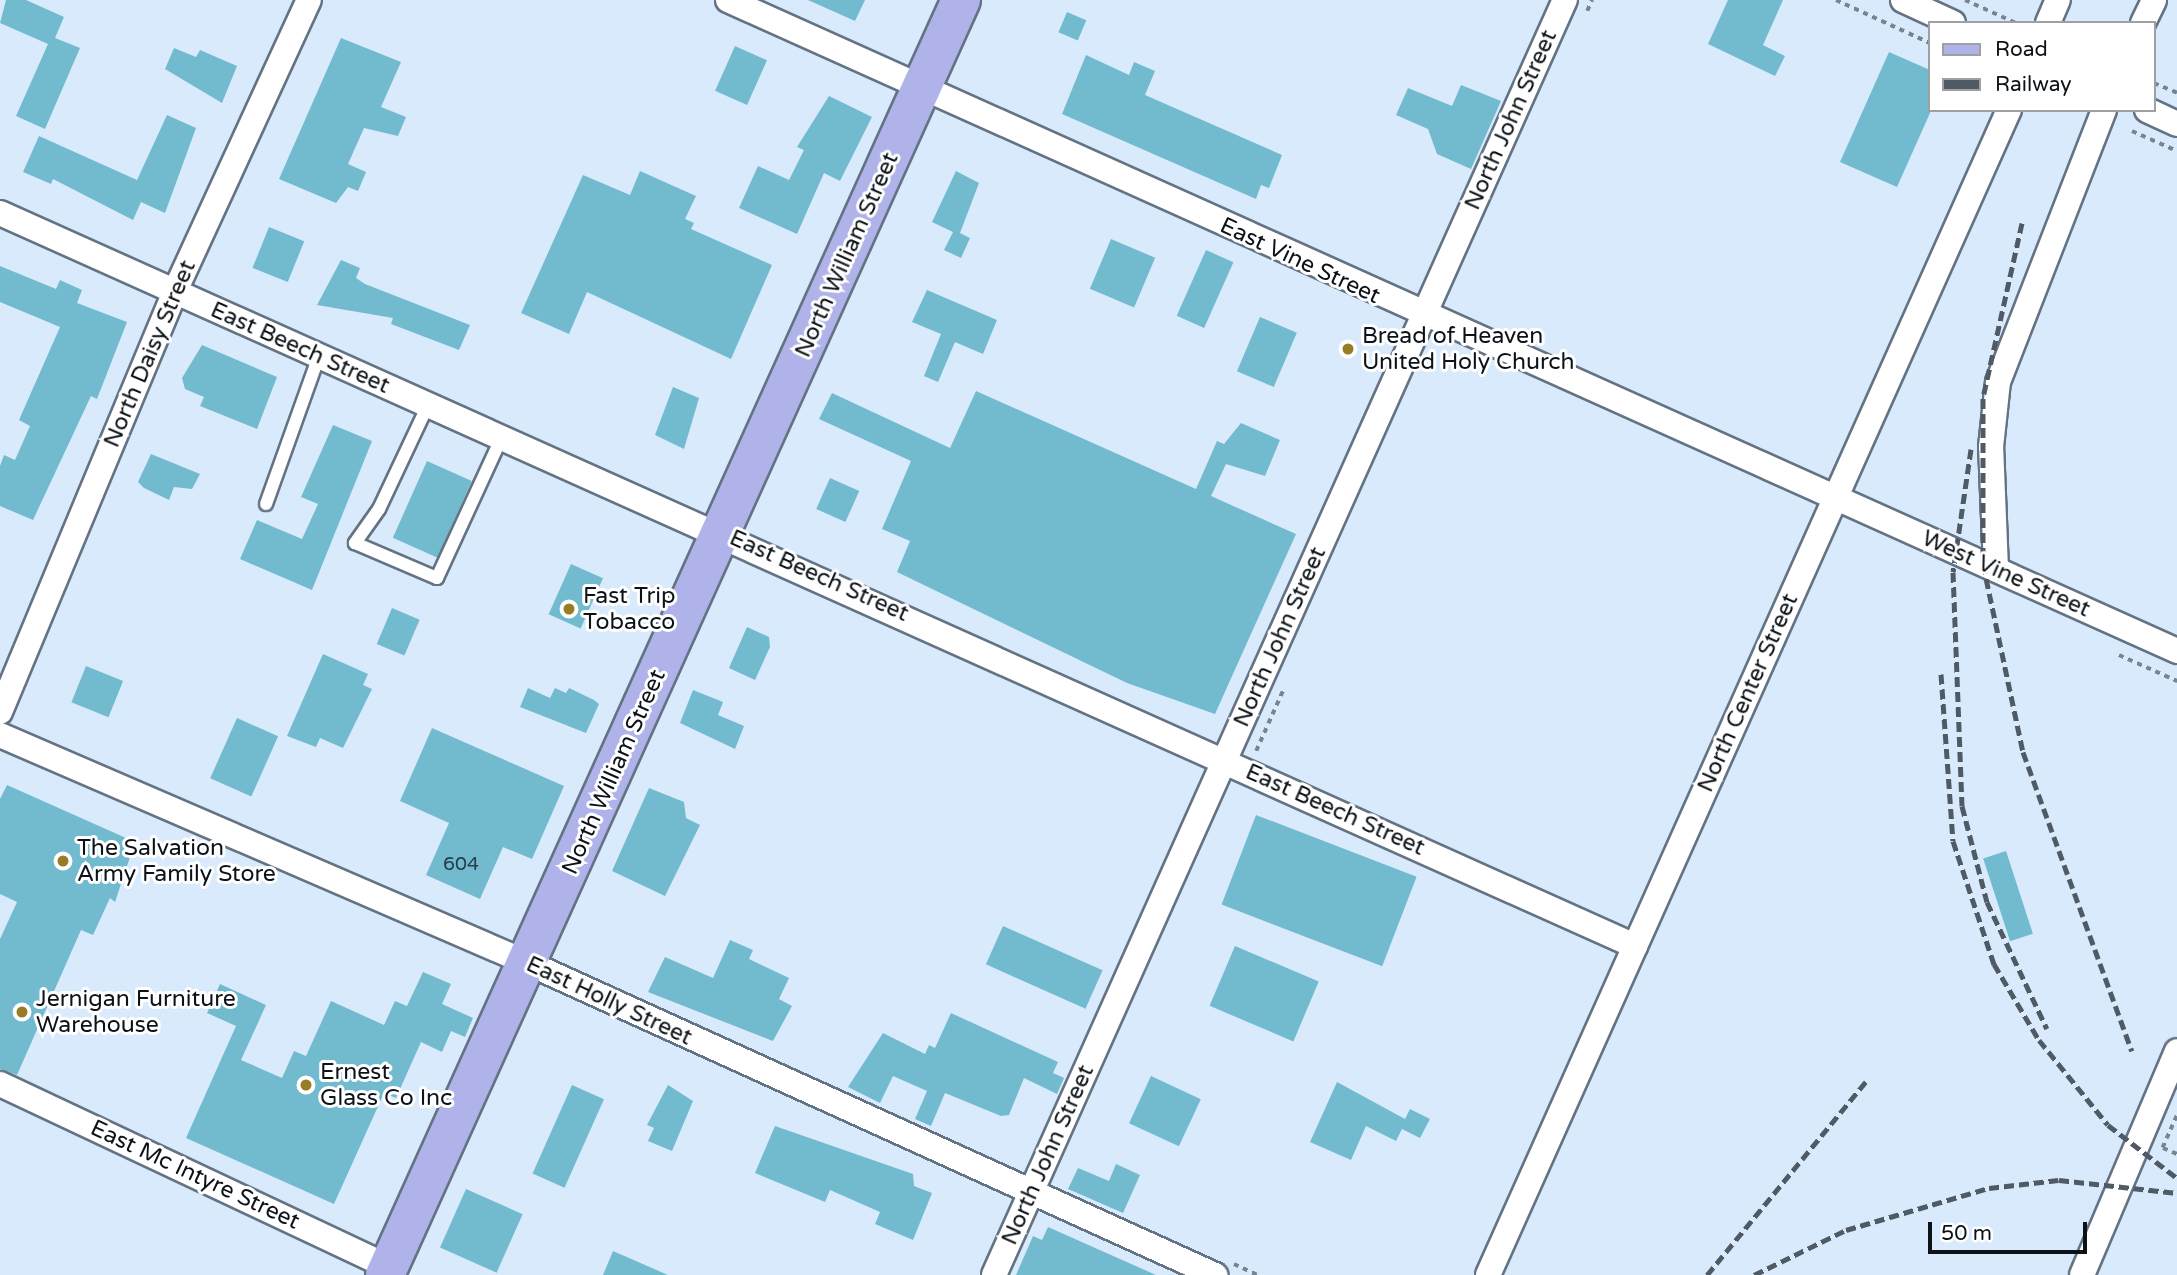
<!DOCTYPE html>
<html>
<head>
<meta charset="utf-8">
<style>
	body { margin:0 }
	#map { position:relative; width:2177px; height:1275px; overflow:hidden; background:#d9eafc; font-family:"Varela Round",sans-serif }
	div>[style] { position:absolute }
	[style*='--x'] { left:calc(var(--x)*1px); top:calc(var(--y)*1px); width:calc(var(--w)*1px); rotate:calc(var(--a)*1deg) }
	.building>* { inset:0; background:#72bbcf; transform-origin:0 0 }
	.path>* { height:3.5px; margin-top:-1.75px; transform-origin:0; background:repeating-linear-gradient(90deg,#788490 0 5px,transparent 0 10px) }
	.roads { filter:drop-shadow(2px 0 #647383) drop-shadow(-2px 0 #647383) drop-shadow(0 2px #647383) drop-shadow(0 -2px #647383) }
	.service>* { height:12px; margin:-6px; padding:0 6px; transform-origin:6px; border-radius:6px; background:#fff }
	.minor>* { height:24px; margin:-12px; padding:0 12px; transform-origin:12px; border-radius:12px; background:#fff }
	.primary>* { height:38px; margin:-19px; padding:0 19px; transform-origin:19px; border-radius:19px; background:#b0b3e9 }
	.rail>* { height:5px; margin-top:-2.5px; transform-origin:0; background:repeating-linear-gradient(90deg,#505a64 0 10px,transparent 0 15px) }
	.dots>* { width:19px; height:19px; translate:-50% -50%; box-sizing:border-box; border:4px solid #fff; border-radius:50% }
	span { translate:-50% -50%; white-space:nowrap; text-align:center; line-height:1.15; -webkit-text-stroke:6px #fff; paint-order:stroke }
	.number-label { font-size:19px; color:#263c46 }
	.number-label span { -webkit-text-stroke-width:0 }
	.street-label { font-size:23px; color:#0c1218 }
	.poi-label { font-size:23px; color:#0c1218 }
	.left { translate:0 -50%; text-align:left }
	.legend { position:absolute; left:1928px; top:21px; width:228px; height:91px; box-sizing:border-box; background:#fff; border:2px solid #9ea0a3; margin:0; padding:9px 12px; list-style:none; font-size:21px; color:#0c1218 }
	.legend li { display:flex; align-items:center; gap:14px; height:35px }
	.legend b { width:35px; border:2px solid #9ea0a3 }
	.scale { position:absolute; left:1928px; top:1222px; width:159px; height:32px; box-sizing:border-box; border:4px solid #0c1218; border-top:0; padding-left:9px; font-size:21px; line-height:24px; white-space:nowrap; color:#0c1218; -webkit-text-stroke:5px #fff; paint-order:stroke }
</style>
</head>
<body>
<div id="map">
	<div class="building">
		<div style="clip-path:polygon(6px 0,26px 0,64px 17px,55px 38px,80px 48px,45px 129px,16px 116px,48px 44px,0 23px)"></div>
		<div style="clip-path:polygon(808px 0,865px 0,855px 21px)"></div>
		<div style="clip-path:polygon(1728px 0,1783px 0,1763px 45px,1785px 56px,1775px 76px,1708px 44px)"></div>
		<div style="left:1067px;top:12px;width:21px;height:22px;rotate:23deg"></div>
		<div style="clip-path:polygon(341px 38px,401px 62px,381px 107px,406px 117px,398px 136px,364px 128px,348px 164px,366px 172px,358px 191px,348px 187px,336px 203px,279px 179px)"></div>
		<div style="left:735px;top:46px;width:35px;height:49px;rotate:24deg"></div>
		<div style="clip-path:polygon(174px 48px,196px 57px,200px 50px,237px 66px,222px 103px,165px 69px)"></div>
		<div style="clip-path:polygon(1889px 52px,1930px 70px,1930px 113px,1897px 187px,1840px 162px)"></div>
		<div style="clip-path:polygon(1086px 55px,1129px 75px,1134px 62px,1155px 71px,1145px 95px,1282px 155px,1269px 188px,1261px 185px,1256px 199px,1062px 114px)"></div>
		<div style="clip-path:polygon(1461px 85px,1501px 101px,1471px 169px,1437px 154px,1428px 129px,1396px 115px,1408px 88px,1452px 106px)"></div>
		<div style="clip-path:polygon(829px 96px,872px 117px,840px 181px,824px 173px,797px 234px,739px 208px,758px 166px,789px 180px,804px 150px,797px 147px)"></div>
		<div style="clip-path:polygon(167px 115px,196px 128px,165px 213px,141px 202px,133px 220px,53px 179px,51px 184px,23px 172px,39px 136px,137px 180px)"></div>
		<div style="clip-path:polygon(640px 171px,696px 196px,685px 219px,694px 223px,691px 229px,772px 265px,731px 359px,587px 292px,569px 334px,521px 313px,583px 175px,630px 195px)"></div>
		<div style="clip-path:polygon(956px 171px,979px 183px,960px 233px,970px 238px,961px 258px,944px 250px,953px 232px,932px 222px)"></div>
		<div style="left:269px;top:227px;width:38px;height:44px;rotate:22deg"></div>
		<div style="left:1111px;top:239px;width:48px;height:54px;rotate:23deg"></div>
		<div style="left:1206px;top:250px;width:30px;height:72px;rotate:24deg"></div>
		<div style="clip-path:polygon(341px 260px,360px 268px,356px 278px,365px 284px,470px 325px,459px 350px,391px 324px,393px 318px,317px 305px)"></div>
		<div style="clip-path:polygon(0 266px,56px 289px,60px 280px,82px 290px,77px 303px,127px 322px,97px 399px,91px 396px,33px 520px,0 506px,0 466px,4px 455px,15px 460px,30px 426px,19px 420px,60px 327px,0 302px)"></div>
		<div style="clip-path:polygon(927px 290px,997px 320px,983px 354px,955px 342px,938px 382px,924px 376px,941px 334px,912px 322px)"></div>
		<div style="left:1260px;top:317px;width:40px;height:59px;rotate:23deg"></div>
		<div style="clip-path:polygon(202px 345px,277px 377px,257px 429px,200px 406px,204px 397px,185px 389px,182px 378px)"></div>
		<div style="clip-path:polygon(673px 387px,699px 398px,684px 449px,655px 435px)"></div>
		<div style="clip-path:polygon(976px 391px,1196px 489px,1217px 441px,1224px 444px,1241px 423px,1280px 440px,1265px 476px,1226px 464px,1211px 496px,1296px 534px,1215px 714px,1127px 683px,897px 572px,910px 541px,882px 529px,911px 461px,819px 419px,832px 393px,950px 448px)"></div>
		<div style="clip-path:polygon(333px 425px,372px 441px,312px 590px,240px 559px,257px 520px,302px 539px,318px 504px,301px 497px)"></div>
		<div style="clip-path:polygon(151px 454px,200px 474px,192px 489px,174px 487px,169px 500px,144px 488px,138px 482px)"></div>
		<div style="left:427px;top:461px;width:49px;height:84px;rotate:24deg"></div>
		<div style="left:830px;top:478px;width:32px;height:34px;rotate:24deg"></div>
		<div style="left:571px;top:564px;width:35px;height:55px;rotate:24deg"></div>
		<div style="left:392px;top:608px;width:30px;height:39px;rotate:23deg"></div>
		<div style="clip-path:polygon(747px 627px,769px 637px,770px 647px,755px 680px,729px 668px)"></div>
		<div style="clip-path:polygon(323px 654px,368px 674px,363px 685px,372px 689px,343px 748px,320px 738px,316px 747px,287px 736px)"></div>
		<div style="left:86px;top:666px;width:40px;height:39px;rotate:22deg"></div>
		<div style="clip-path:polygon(528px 688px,550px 698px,555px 688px,566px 693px,569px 688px,594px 700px,599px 704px,586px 733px,520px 707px)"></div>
		<div style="clip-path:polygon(693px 690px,723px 702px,718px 715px,744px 726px,735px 749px,680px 723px)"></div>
		<div style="left:237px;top:718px;width:45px;height:66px;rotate:24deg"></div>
		<div style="clip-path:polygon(432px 728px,564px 786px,532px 859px,503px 847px,480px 899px,426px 875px,449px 823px,400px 801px)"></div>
		<div style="clip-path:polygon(7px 785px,135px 842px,115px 902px,110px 898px,93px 935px,81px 930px,17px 1075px,0 1069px,0 939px,17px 902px,0 894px,0 799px)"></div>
		<div style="clip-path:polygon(649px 788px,684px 802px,686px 818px,700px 825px,665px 896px,612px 871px)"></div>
		<div style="left:1256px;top:815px;width:172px;height:96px;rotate:21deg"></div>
		<div style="left:2006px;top:851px;width:87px;height:24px;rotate:72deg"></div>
		<div style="left:1003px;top:926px;width:109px;height:42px;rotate:24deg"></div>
		<div style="clip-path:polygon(730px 940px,753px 950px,749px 959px,789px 978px,779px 999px,792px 1006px,773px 1041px,648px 992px,665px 957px,713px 978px)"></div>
		<div style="left:1235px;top:946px;width:91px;height:65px;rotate:23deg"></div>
		<div style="clip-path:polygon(423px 972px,451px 984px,442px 1004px,473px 1018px,465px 1037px,451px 1031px,442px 1052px,421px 1042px,396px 1098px,384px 1093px,334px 1204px,186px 1138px,236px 1026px,207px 1013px,220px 984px,266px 1005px,241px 1060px,282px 1078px,294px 1051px,306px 1056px,331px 1001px,384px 1025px,395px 1001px,407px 1006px)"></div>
		<div style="clip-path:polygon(951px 1013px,1058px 1062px,1053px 1073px,1064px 1078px,1057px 1094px,1024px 1078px,1009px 1115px,1001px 1116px,945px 1093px,931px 1126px,915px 1119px,927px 1091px,893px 1076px,880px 1103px,848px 1087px,883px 1033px,925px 1054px,929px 1045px,935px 1048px)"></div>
		<div style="left:1151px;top:1076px;width:55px;height:52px;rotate:25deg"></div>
		<div style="clip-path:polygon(1337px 1082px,1405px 1119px,1410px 1109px,1430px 1119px,1420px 1138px,1402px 1129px,1396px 1141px,1366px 1126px,1351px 1160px,1310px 1142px)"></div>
		<div style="left:572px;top:1085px;width:35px;height:97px;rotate:24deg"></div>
		<div style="clip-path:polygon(668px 1085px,693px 1101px,672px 1151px,648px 1141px,654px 1128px,647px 1125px)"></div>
		<div style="clip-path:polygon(775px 1126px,913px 1174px,914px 1186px,932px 1193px,913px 1240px,875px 1224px,880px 1212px,830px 1190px,825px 1202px,755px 1173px)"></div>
		<div style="clip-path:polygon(1116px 1164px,1140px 1175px,1123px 1213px,1068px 1189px,1078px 1168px,1109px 1181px)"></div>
		<div style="left:466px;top:1189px;width:62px;height:64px;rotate:24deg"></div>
		<div style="clip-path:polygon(1048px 1227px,1156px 1275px,1016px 1275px,1033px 1236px,1042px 1240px)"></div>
		<div style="clip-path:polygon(613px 1251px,668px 1275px,603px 1275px)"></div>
	</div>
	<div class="path">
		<div style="--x:1836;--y:0;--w:103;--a:24.6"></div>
		<div style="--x:1965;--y:0;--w:56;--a:24.3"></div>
		<div style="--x:1587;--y:11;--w:12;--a:-66"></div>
		<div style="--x:2154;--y:83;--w:25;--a:23"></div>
		<div style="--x:2132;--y:131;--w:49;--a:24"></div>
		<div style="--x:2119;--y:655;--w:64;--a:24.1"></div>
		<div style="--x:1256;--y:751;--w:69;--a:-66"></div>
		<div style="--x:2177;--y:1116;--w:35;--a:114"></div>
		<div style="--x:2163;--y:1148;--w:15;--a:23"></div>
		<div style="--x:1234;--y:1264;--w:26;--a:25"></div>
	</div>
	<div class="roads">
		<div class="service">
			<div style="--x:428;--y:405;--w:115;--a:115.2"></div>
			<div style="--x:379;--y:509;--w:42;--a:125.2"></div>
			<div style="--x:355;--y:543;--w:89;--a:23.1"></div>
			<div style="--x:437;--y:578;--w:155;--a:-65.3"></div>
			<div style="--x:266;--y:504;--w:157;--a:-70.3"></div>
		</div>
		<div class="minor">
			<div style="--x:728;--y:0;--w:1589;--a:24.19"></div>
			<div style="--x:1903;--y:0;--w:55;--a:24.7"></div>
			<div style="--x:2048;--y:23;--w:25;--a:-67"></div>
			<div style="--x:2143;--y:23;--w:25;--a:-64"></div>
			<div style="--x:2147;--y:110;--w:33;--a:25"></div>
			<div style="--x:0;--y:213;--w:1792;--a:24.15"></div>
			<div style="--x:1996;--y:569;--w:122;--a:-92.3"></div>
			<div style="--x:1991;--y:447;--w:65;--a:-83.9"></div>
			<div style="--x:1998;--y:382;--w:292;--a:-68.7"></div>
			<div style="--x:0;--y:712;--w:456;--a:-67.4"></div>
			<div style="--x:175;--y:291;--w:320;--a:-65.3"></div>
			<div style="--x:0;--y:735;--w:575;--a:23.36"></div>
			<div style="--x:528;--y:963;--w:755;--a:24.43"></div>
			<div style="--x:0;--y:1084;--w:430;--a:25.2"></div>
			<div style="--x:994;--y:1275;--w:1397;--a:-65.88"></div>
			<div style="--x:1488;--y:1275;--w:1276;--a:-65.91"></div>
			<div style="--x:2082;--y:1275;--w:243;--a:-67"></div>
		</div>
		<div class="primary">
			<div style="--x:385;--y:1275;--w:1399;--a:-65.69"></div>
		</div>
	</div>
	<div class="rail">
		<div style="--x:2022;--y:223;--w:179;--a:102.6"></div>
		<div style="--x:1983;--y:398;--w:166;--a:90"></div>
		<div style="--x:1983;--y:564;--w:192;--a:78"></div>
		<div style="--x:2023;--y:752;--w:318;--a:70"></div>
		<div style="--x:1971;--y:449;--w:124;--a:98.3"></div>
		<div style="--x:1953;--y:572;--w:234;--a:87.8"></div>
		<div style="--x:1962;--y:806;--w:99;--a:75.4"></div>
		<div style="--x:1987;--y:902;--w:140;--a:64.7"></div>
		<div style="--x:1941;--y:674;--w:167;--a:85.9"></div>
		<div style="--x:1953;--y:841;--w:130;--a:71.6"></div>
		<div style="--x:1994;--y:964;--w:88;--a:59.4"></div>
		<div style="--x:2039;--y:1040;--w:109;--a:50.9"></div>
		<div style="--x:2108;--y:1125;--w:87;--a:37.5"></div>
		<div style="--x:1707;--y:1275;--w:252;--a:-50.6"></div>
		<div style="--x:1754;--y:1275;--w:102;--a:-26.1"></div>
		<div style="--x:1846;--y:1230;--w:149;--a:-16.4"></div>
		<div style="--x:1989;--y:1188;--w:70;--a:-6.5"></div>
		<div style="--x:2059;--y:1180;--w:119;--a:6.3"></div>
	</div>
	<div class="dots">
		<div style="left:1348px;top:349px;background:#977d25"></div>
		<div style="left:569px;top:609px;background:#977d25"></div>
		<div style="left:63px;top:861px;background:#977d25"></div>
		<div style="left:22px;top:1012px;background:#977d25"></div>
		<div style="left:306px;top:1085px;background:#977d25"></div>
	</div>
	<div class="number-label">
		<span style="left:461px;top:865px">604</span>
	</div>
	<div class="street-label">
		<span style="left:1511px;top:120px;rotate:-66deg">North John Street</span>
		<span style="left:847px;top:255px;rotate:-66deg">North William Street</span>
		<span style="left:1300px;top:261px;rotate:25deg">East Vine Street</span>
		<span style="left:300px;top:348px;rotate:24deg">East Beech Street</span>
		<span style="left:150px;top:354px;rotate:-67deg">North Daisy Street</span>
		<span style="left:2006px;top:574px;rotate:24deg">West Vine Street</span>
		<span style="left:819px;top:576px;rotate:24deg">East Beech Street</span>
		<span style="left:1280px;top:637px;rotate:-66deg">North John Street</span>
		<span style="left:1748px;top:693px;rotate:-66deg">North Center Street</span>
		<span style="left:614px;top:772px;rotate:-66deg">North William Street</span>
		<span style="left:1335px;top:810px;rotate:24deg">East Beech Street</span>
		<span style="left:609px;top:1001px;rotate:25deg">East Holly Street</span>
		<span style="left:1048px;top:1155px;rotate:-66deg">North John Street</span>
		<span style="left:195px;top:1175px;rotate:25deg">East Mc Intyre Street</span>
	</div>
	<div class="poi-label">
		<span class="left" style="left:1362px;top:349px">Bread of Heaven<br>United Holy Church</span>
		<span class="left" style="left:583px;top:609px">Fast Trip<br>Tobacco</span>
		<span class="left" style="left:77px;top:861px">The Salvation<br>Army Family Store</span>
		<span class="left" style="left:36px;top:1012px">Jernigan Furniture<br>Warehouse</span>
		<span class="left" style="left:320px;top:1085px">Ernest<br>Glass Co Inc</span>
	</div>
	<ul class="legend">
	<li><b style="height:9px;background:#b0b3e9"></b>Road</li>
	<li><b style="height:9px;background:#505a64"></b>Railway</li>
	</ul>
	<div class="scale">50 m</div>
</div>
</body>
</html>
